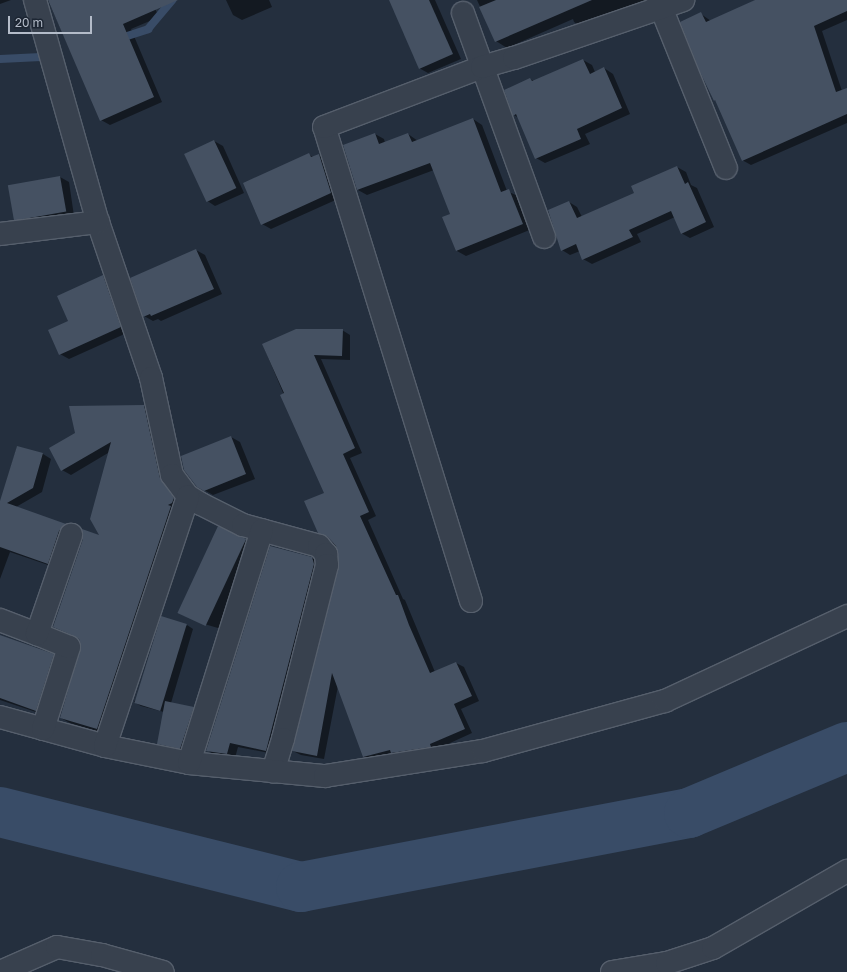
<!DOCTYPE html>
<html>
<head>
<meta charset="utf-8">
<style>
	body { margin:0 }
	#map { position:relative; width:847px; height:972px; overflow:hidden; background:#242f3e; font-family:"Golos Text",sans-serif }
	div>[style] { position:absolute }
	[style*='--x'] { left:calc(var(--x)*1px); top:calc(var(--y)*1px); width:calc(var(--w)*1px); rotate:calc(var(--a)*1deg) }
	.shadow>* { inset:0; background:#0007 }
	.stream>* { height:8px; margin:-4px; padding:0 4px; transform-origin:4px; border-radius:4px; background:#394c67 }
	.river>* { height:50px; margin:-25px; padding:0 25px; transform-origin:25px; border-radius:25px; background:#394c67 }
	.building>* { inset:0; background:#455162; transform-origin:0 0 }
	.roads { filter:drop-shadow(1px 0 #565f6c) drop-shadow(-1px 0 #565f6c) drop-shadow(0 1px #565f6c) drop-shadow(0 -1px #565f6c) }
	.minor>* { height:22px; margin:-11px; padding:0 11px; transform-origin:11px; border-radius:11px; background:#38414e }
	span { translate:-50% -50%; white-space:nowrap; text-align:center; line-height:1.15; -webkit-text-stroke:3px #1d2633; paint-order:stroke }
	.scale { position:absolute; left:8px; top:16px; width:84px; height:18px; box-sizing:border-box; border:2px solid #b4bcc9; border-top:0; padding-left:5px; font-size:12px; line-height:14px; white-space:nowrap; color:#b4bcc9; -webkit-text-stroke:3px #1d2633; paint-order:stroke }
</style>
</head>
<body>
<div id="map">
	<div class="shadow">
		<div style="clip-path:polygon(0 0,11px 0,0 4px)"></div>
		<div style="clip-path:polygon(48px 0,151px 0,159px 17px,131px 29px,162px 102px,110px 125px,101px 120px)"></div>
		<div style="clip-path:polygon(226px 0,269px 0,272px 7px,242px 20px,233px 15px)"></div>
		<div style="clip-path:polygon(402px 0,435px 0,461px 59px,428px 73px,419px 68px)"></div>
		<div style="clip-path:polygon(477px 0,649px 0,585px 29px,574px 22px,573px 19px,507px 48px,496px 41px)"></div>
		<div style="clip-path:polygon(756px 0,847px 0,847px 20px,822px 31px,842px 91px,847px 89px,847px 123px,751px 165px,742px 160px,717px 102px,715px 100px,701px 71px,701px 14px,711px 21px)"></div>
		<div style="clip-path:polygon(583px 60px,592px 65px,595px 72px,604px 68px,613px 74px,630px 114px,585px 134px,590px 144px,545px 163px,536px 158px,519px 118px,514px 115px,530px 79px,534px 81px)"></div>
		<div style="clip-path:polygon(473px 119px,482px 125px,507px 191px,518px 196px,532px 229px,466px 256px,457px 251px,444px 218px,451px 215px,434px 170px,367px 195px,358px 190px,375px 134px,384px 139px,385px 143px,408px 134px,418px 141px)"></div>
		<div style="clip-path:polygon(214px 141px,223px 146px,244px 193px,215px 206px,206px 200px)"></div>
		<div style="clip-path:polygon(309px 155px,314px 157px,319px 155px,328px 161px,340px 198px,271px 229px,262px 224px)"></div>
		<div style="clip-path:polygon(677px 167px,686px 172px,691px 185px,697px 188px,714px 227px,690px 238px,681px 233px,675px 217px,637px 234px,641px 242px,592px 264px,583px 259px,580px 251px,570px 255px,562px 250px,569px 202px,577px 207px,582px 217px,636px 194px)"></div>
		<div style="clip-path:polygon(60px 177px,69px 182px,74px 216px,24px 224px,15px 219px)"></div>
		<div style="clip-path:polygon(196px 250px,205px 255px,222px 294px,161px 321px,158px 319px,153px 321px,144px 316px)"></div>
		<div style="clip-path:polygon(103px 277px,112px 282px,129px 332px,69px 359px,60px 354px,69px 321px)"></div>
		<div style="clip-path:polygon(342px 330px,350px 335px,350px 360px,321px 359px,362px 453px,350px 458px,376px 516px,368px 520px,403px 599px,405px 600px,435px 672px,456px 663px,464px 667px,479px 701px,461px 709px,472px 733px,437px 749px,372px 761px,364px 757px,338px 686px,324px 759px,301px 755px,293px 751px,340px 568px,339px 553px,330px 538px,319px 532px,325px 493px,263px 345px)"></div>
		<div style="clip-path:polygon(144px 406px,153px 412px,183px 504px,107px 734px,70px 723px,61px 718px,82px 645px,79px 638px,54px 626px,101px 537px,108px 453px,71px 475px,62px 470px)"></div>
		<div style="clip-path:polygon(231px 437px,240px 442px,255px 479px,213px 495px,197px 486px)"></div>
		<div style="clip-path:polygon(17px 447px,43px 454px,51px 459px,42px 492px,16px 507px,66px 525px,74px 529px,57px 568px,10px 552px,0 579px,0 504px)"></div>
		<div style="clip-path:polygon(246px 540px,255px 545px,228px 631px,201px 623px,192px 618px)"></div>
		<div style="clip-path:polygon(312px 558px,320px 563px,274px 754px,238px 747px,235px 758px,215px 755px,207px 750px)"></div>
		<div style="clip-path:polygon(187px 625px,193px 629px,171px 703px,193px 708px,202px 713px,189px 753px,167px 748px,158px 743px,164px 712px,141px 706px,134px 702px)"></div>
		<div style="clip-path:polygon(0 636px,60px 659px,42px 714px,0 700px)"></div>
	</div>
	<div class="stream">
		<div style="--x:118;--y:39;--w:32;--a:-18"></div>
		<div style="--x:148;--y:29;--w:38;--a:-50"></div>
		<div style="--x:0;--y:59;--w:41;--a:-2.8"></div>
	</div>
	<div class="river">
		<div style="--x:0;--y:812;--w:310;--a:14"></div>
		<div style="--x:301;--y:887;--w:395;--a:-10.8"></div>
		<div style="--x:689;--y:813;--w:171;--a:-22.7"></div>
	</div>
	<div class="building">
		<div style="clip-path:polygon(48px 0,178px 0,123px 24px,154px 97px,100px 121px)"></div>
		<div style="clip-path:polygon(389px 0,429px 0,453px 54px,419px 69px)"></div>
		<div style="clip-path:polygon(496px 0,592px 0,495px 42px,479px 7px)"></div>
		<div style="clip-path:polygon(755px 0,847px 0,847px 11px,814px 26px,836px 92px,847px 88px,847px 114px,742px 161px,715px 100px,714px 101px,700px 72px,680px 22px,701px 12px,706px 22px)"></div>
		<div style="clip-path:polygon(583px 59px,590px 74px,604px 67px,622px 108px,577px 129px,581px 139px,535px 159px,516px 114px,513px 116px,504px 90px,530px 78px,532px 81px)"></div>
		<div style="clip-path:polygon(473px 118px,501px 192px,509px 189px,523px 224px,456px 251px,442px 217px,450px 214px,430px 163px,357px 190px,343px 145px,375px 133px,379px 144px,408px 133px,412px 142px)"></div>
		<div style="left:214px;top:140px;width:53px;height:33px;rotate:65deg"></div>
		<div style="clip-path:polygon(309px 153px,311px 157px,319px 154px,331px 193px,261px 225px,243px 183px)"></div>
		<div style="clip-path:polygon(677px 166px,685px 184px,688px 182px,706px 222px,681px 234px,671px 211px,629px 230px,633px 237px,582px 260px,576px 244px,561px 251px,548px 210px,569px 201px,577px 218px,634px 193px,631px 186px)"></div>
		<div style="left:60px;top:176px;width:36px;height:53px;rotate:80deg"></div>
		<div style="clip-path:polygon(196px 249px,214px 289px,151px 316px,150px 314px,143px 317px,130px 278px)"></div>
		<div style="clip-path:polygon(103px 275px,121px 327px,59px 355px,48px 330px,68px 321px,57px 296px)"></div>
		<div style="clip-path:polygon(296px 329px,343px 329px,342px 356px,314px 355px,355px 448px,343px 454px,369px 512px,360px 516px,396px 595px,398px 595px,409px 625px,430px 673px,456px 662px,472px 696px,454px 704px,465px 729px,430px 744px,431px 747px,391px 753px,390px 750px,363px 757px,332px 673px,317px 756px,292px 751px,339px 564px,336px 546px,328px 537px,318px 533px,304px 501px,324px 493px,280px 395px,284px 393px,262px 344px)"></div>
		<div style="clip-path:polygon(144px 405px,160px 478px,174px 498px,172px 503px,168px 505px,171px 506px,97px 729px,60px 718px,81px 645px,79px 639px,74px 636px,53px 627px,83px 539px,82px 529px,99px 535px,90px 519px,111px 442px,61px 471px,49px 448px,75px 433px,69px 406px)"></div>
		<div style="clip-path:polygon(231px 436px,246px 474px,204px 491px,197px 487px,184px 470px,181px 456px)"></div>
		<div style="clip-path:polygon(17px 446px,43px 453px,33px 488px,7px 503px,66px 524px,59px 531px,48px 564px,0 547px,0 501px)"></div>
		<div style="left:218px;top:526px;width:31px;height:96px;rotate:25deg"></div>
		<div style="clip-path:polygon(270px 546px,312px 557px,314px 564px,266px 751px,230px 743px,227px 754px,206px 751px)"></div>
		<div style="left:161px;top:616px;width:27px;height:91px;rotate:17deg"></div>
		<div style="clip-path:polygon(0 635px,54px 654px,36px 711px,0 698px)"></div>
		<div style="clip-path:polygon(165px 701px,194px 707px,180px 749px,157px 744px)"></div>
	</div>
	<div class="roads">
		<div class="minor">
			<div style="--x:35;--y:0;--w:231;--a:74.2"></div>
			<div style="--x:98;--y:222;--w:165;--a:71.2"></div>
			<div style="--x:151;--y:378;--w:99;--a:77.8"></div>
			<div style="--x:172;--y:475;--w:26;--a:53"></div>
			<div style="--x:188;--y:496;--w:15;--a:32"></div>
			<div style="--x:201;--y:504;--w:47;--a:26.6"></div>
			<div style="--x:243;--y:525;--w:79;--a:15.4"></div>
			<div style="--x:319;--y:546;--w:11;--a:49"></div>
			<div style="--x:326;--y:554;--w:11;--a:85"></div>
			<div style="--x:327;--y:565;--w:179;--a:104.2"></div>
			<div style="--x:283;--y:739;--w:34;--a:107"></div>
			<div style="--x:658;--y:0;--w:181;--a:68"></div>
			<div style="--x:463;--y:13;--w:238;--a:70.1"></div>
			<div style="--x:0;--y:234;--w:99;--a:-7"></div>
			<div style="--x:471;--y:601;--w:496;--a:-107.2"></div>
			<div style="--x:324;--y:127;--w:169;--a:-20.8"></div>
			<div style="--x:482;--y:67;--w:33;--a:-16"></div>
			<div style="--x:514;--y:58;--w:179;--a:-18.9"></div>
			<div style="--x:0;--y:620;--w:40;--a:21"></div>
			<div style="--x:0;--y:717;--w:109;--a:15.4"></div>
			<div style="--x:105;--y:746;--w:86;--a:11.4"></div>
			<div style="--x:189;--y:763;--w:137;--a:5.5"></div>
			<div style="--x:325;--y:776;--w:160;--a:-9"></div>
			<div style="--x:483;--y:751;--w:189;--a:-15.4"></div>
			<div style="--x:665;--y:701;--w:201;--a:-25"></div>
			<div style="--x:43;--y:729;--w:86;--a:-72.4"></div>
			<div style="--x:69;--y:647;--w:35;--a:-158"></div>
			<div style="--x:37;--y:634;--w:105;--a:-71"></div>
			<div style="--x:105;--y:746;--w:263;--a:-71.6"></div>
			<div style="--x:189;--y:763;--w:244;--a:-72.6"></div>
			<div style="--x:0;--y:972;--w:62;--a:-23.7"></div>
			<div style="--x:57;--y:947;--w:46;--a:10.1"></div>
			<div style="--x:102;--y:955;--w:63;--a:15.6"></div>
			<div style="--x:612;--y:972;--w:56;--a:-9.3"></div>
			<div style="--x:667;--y:963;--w:48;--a:-18.1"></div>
			<div style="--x:713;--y:948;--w:155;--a:-29.9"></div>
		</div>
	</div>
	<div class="scale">20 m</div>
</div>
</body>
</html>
